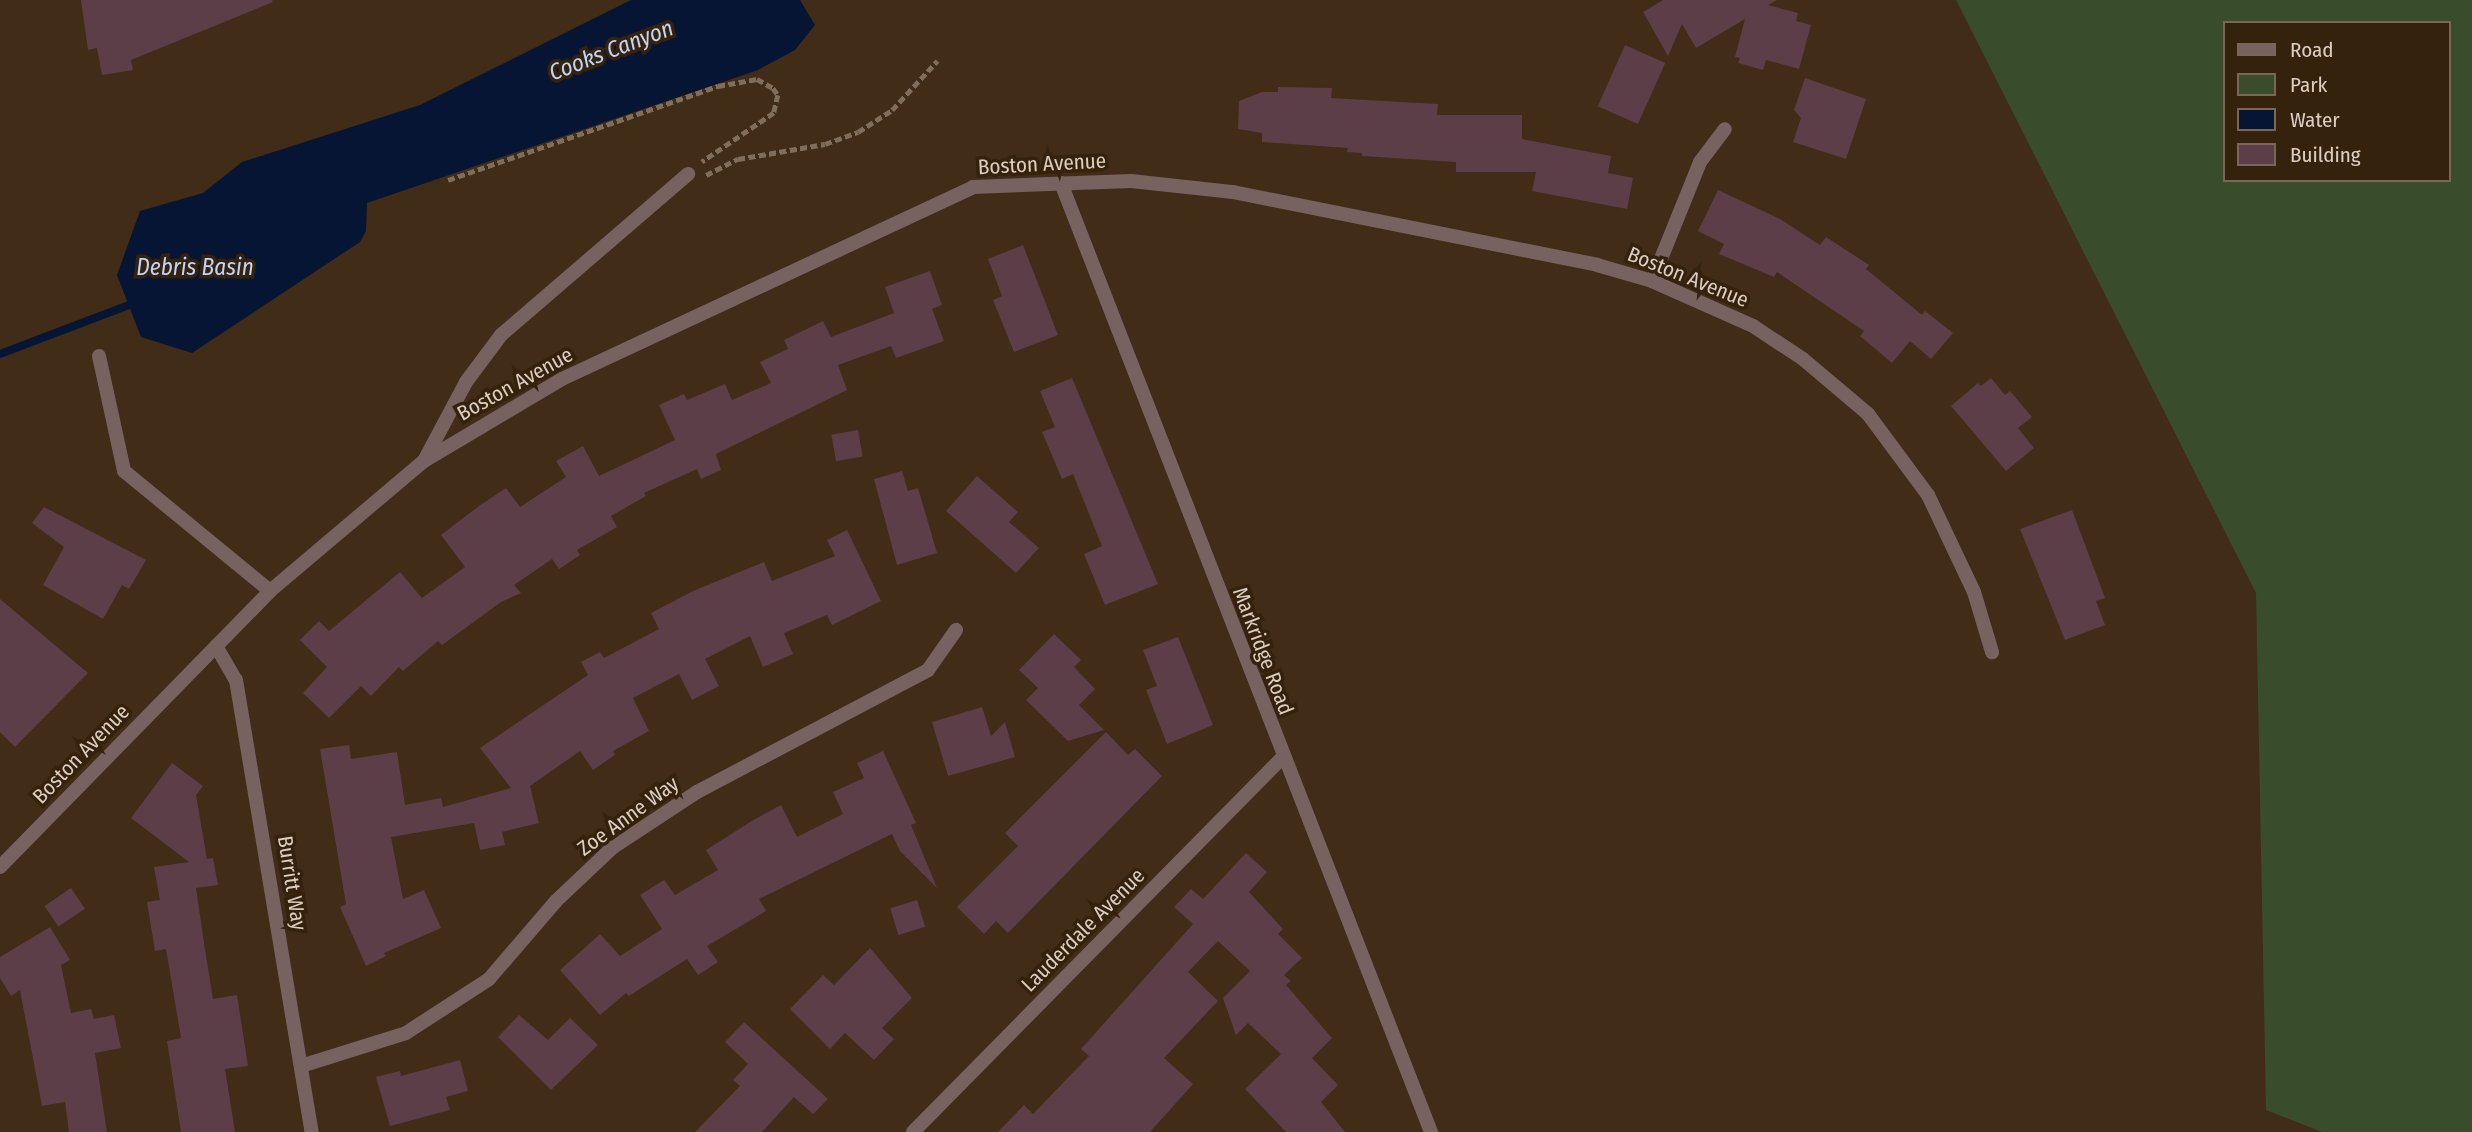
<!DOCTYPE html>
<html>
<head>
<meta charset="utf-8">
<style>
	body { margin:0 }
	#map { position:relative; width:2472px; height:1132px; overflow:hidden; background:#402c17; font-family:"Fira Sans Condensed",sans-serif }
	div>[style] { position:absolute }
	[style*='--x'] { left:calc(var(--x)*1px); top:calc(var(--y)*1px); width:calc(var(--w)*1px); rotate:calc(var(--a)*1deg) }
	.green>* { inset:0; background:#394d2a }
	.water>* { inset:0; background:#051533 }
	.stream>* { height:8px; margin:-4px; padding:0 4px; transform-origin:4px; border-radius:4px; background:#051533 }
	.building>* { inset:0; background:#5b3e48; transform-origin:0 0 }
	.path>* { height:4.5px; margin-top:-2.25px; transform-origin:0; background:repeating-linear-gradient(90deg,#7f6e5c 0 7px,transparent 0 10.5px) }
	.lane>* { height:14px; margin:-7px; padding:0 7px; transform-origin:7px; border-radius:7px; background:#786260 }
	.street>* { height:14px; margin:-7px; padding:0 7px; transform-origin:7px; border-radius:7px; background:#786260 }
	span { translate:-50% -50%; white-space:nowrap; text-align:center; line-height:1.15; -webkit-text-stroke:7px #35220d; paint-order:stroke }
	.street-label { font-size:21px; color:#dccfc2 }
	.water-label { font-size:23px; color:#bfd5fa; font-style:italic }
	.legend { position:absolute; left:2223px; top:21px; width:228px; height:161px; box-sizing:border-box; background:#35220d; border:2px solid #786755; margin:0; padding:9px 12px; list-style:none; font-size:21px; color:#dccfc2 }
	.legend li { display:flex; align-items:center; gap:14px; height:35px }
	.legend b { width:35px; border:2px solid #786755 }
</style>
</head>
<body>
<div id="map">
	<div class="green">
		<div style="clip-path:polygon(evenodd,1956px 0,2472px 0,2472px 1132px,2322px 1132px,2266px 1110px,2256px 593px,1956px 0,2225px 23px,2449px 23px,2449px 180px,2225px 180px,2225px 23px)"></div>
	</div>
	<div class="water">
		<div style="clip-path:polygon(631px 0,800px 0,815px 25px,795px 50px,758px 70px,367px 203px,366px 231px,360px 242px,192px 353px,141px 337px,117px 275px,140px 211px,203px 193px,242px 162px,420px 105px)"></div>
	</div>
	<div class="stream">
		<div style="--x:0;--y:354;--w:138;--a:-20.8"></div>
	</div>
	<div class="building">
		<div style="clip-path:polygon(81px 0,272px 0,273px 2px,131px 60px,133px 70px,102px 75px,97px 48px,88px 50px)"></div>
		<div style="clip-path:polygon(1663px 0,1777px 0,1768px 5px,1798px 13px,1796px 21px,1811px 25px,1799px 69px,1766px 60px,1763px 70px,1738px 63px,1740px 58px,1735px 57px,1745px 19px,1696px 48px,1682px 24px,1668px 56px,1643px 12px)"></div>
		<div style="left:1625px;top:45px;width:44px;height:67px;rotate:24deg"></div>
		<div style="clip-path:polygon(1805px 78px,1866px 99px,1846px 159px,1793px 142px,1801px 118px,1794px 110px)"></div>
		<div style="clip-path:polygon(1278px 87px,1332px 88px,1331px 98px,1438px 104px,1437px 115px,1522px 115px,1522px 139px,1611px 156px,1608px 173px,1633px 178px,1627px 209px,1532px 191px,1536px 172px,1456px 172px,1456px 162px,1362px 156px,1362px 153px,1347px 152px,1348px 148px,1262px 142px,1262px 133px,1238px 129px,1239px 101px,1262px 92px,1278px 92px)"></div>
		<div style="clip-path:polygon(1718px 190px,1780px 219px,1820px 245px,1826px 237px,1869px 265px,1866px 269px,1922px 315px,1925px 311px,1953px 333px,1931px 359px,1910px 341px,1892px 363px,1860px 336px,1864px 331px,1777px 272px,1774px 277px,1719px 254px,1724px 244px,1698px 231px)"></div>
		<div style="clip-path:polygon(1023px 245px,1058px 335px,1014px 352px,993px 300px,1002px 296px,988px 259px)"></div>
		<div style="clip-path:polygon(930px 271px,942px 305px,932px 309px,944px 341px,896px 358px,891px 346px,838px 365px,847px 390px,716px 454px,721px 470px,701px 479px,697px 469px,644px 493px,646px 496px,611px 516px,617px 527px,577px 550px,580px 555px,559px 569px,552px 559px,514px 585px,521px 593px,501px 602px,442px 645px,438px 641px,403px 671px,399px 667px,371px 696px,361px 686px,329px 718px,303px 693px,327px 667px,300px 640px,319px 621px,329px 631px,400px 572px,422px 598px,465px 567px,441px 535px,479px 506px,506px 488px,520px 507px,566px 477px,556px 461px,583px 446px,599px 476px,675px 440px,659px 405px,684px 394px,687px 400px,725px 384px,732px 400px,771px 383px,760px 362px,788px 349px,784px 340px,823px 321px,831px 337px,894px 313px,885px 287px)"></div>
		<div style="clip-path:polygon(1072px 378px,1158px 584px,1105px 605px,1084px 554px,1102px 546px,1073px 474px,1062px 479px,1042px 432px,1055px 427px,1040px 391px)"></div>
		<div style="clip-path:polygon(1991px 378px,2005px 395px,2010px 391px,2032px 417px,2018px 428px,2034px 448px,2006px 471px,1951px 406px,1978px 383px,1981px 386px)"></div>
		<div style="left:858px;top:430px;width:27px;height:27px;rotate:80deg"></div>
		<div style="clip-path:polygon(902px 471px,908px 491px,918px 488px,937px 553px,897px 565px,874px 479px)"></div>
		<div style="clip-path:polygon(977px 476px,1018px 512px,1009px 522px,1039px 548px,1016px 573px,946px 511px)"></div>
		<div style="clip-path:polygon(44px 507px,146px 560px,129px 589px,122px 585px,103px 619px,43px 585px,64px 547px,32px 523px)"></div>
		<div style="clip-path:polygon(2072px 510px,2105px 598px,2096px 601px,2105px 625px,2065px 640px,2020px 529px)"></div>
		<div style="clip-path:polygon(847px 530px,881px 601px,832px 625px,827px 615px,784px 633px,793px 654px,763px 667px,750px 636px,705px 659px,719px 686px,692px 700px,679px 674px,633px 698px,649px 731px,613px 751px,615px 755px,593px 770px,580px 751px,530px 786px,539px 823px,502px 832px,505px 845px,480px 850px,474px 823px,391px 837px,403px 899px,424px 890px,441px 928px,384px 953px,386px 956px,366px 966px,340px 907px,346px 904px,320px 749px,349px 745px,351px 759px,397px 752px,405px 805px,441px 798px,443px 807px,511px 788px,480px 748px,588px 675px,581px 662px,600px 652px,604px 658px,659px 629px,651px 613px,693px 591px,764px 562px,772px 581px,835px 556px,827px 540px)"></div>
		<div style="clip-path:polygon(0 599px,88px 673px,15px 747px,0 732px)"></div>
		<div style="clip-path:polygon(1054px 634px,1081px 660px,1074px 667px,1095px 689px,1079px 705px,1104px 730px,1068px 741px,1026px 700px,1038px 688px,1019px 670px)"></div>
		<div style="clip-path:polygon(1178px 637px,1213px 725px,1167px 744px,1146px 690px,1157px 686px,1143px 650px)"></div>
		<div style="clip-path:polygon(982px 707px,991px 736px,1005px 722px,1015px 757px,948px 776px,932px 722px)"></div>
		<div style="clip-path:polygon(1106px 732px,1128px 755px,1135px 749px,1162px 776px,1008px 933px,996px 921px,984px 934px,957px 907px,1018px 846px,1005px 833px)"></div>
		<div style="clip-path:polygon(883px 751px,916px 823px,911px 825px,937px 888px,900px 851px,892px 834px,759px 899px,766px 911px,707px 946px,718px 962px,698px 975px,687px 959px,629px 996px,626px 993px,600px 1015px,560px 970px,600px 934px,620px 956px,662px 929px,640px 895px,664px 880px,675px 895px,718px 870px,706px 850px,755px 819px,781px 805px,797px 837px,843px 814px,833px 792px,864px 778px,857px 763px)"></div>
		<div style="clip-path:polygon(172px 763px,203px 786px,196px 795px,207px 859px,213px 858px,218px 885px,196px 888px,204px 943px,213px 999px,237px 995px,248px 1066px,225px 1069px,235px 1132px,181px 1132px,167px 1041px,181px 1038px,166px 949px,155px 951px,147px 902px,160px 900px,154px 867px,189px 862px,131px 818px)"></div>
		<div style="clip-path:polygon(1246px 853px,1267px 872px,1249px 892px,1283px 929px,1278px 934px,1302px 958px,1284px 975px,1291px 981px,1286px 985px,1332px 1038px,1312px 1058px,1338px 1085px,1321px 1102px,1345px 1132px,1286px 1132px,1245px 1089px,1281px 1054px,1248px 1023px,1236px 1035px,1223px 998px,1250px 971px,1218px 941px,1188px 972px,1218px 1001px,1164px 1058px,1193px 1084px,1150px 1132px,998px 1132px,1024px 1105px,1033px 1114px,1089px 1056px,1081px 1049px,1193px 924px,1174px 907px,1191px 889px,1203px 899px)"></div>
		<div style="left:71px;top:888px;width:25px;height:32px;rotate:56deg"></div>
		<div style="left:917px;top:900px;width:28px;height:28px;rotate:73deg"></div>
		<div style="clip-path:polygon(50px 927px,70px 960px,61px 965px,71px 1013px,91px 1009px,94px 1019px,114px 1015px,121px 1048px,95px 1053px,107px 1132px,69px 1132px,65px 1102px,42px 1106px,20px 990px,11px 996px,0 978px,0 957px)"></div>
		<div style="clip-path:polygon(870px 948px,912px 998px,882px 1028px,894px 1039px,874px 1060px,845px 1033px,830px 1049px,790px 1009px,823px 975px,834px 985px)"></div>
		<div style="clip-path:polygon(519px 1015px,548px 1040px,570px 1018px,598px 1045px,551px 1090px,498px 1037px)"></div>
		<div style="clip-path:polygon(744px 1022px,828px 1099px,813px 1114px,794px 1097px,762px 1132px,695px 1132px,740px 1086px,733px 1080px,748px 1064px,725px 1042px)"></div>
		<div style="clip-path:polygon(460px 1060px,468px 1091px,446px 1097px,450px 1110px,390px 1126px,376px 1077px,400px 1071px,401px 1076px)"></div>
	</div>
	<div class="path">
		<div style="--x:706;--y:175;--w:36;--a:-27"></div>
		<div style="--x:738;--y:159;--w:88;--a:-9.8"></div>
		<div style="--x:825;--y:144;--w:35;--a:-20"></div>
		<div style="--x:858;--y:132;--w:40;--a:-32.9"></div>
		<div style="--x:892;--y:110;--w:67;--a:-47.4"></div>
		<div style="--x:448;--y:180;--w:286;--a:-19.2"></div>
		<div style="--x:718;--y:86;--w:40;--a:-10"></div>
		<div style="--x:757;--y:79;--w:18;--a:29"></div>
		<div style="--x:773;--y:88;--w:9;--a:54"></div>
		<div style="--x:778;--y:95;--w:18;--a:103"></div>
		<div style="--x:774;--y:113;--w:87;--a:145.8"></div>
	</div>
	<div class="lane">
		<div style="--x:99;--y:356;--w:118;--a:77.7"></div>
		<div style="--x:124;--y:471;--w:189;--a:39.4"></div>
		<div style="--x:424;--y:461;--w:89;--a:-62"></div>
		<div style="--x:466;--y:382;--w:59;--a:-53.3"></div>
		<div style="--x:501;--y:335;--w:247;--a:-40.7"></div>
	</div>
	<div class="street">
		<div style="--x:1061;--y:183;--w:1019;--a:68.7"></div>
		<div style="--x:1652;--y:281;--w:128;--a:-68"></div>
		<div style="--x:1700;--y:162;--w:41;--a:-52.9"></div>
		<div style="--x:216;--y:646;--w:39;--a:60"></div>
		<div style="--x:236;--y:680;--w:458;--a:80.5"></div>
		<div style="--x:0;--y:867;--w:386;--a:-45.6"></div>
		<div style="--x:270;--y:591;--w:202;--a:-40.2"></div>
		<div style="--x:424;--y:461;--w:161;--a:-30.7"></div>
		<div style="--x:562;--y:379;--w:454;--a:-25"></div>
		<div style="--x:973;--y:187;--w:158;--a:-2.2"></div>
		<div style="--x:1131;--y:181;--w:103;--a:6.2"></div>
		<div style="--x:1233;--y:192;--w:371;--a:11.3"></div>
		<div style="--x:1597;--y:265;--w:57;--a:16.2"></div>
		<div style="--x:1652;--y:281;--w:111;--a:24"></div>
		<div style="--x:1753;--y:326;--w:60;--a:33.4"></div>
		<div style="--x:1803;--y:359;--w:85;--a:40.2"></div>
		<div style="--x:1868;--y:414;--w:101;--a:53.5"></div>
		<div style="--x:1928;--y:495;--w:107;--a:64.6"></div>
		<div style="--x:1974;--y:592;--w:63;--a:73.3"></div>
		<div style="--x:301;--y:1066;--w:110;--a:-17.4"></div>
		<div style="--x:406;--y:1033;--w:99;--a:-33"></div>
		<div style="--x:489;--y:979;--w:103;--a:-49.3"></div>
		<div style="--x:556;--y:901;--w:77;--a:-43.4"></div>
		<div style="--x:612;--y:848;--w:102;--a:-33.4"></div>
		<div style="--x:697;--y:792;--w:261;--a:-27.8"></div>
		<div style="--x:928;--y:670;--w:49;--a:-55"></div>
		<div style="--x:913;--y:1132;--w:525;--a:-45.39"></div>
	</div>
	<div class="street-label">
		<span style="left:1042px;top:164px;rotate:-3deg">Boston Avenue</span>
		<span style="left:1688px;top:277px;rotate:22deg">Boston Avenue</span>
		<span style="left:515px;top:384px;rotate:-29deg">Boston Avenue</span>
		<span style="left:1263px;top:651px;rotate:69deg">Markridge Road</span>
		<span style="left:81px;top:754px;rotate:-46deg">Boston Avenue</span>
		<span style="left:628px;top:816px;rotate:-36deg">Zoe Anne Way</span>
		<span style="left:292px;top:883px;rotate:81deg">Burritt Way</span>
		<span style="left:1083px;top:930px;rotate:-45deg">Lauderdale Avenue</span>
	</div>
	<div class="water-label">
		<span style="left:611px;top:50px;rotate:-21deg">Cooks Canyon</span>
		<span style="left:195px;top:267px">Debris Basin</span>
	</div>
	<ul class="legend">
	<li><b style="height:9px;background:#786260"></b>Road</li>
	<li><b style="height:19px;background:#394d2a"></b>Park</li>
	<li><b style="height:19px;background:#051533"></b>Water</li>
	<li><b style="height:19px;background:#5b3e48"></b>Building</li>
	</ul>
</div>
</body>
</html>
